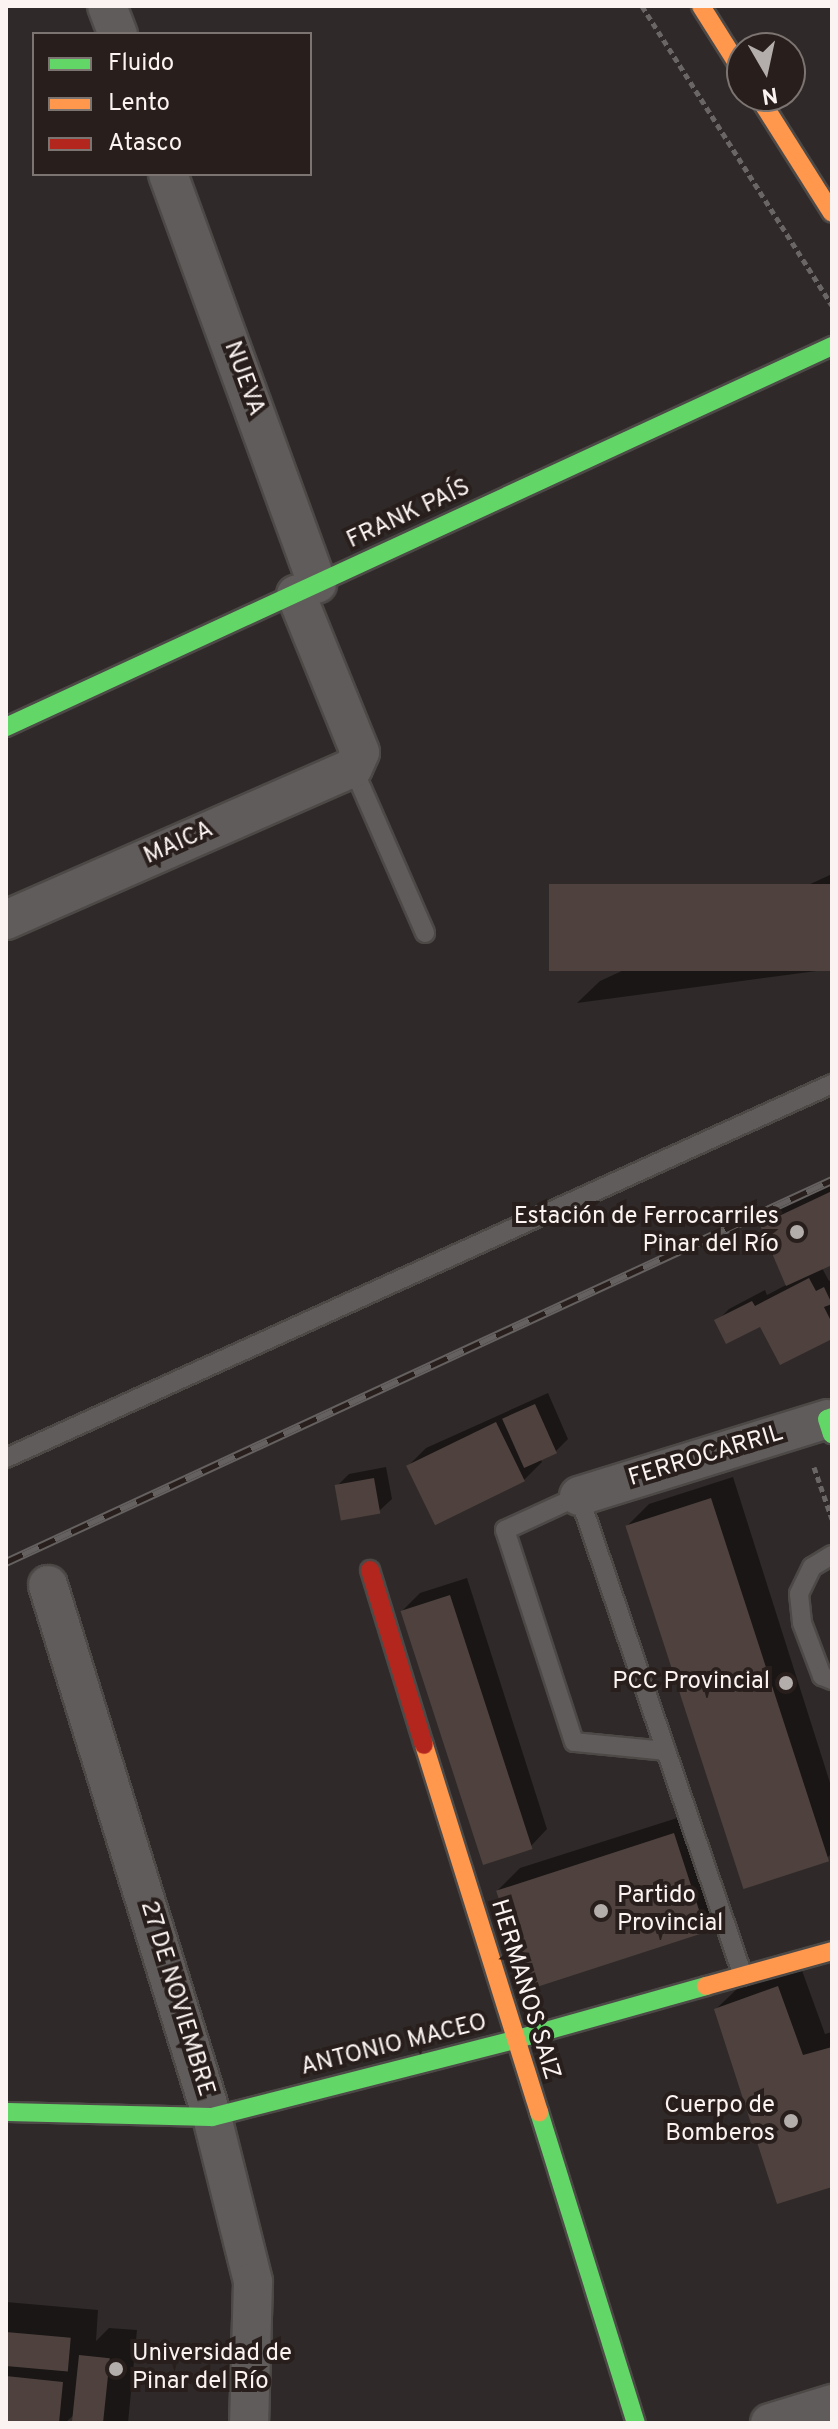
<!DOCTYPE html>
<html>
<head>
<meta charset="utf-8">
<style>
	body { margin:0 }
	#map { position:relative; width:838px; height:2429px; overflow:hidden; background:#2f2a29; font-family:Overpass,sans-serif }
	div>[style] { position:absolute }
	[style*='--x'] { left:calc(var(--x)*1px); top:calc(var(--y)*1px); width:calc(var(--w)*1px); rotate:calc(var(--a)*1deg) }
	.shadow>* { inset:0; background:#0007 }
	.building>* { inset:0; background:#4f423e; transform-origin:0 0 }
	.path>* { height:5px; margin-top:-2.5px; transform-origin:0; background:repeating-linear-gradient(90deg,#6a6665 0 6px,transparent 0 10px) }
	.roads { filter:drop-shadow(2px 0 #4c4947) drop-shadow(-2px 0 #4c4947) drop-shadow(0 2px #4c4947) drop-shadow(0 -2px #4c4947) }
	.lane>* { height:18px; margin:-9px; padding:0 9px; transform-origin:9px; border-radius:9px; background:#615c5c }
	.street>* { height:38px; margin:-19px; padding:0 19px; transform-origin:19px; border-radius:19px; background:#615c5c }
	.fast>* { height:18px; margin:-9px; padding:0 9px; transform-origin:9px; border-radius:9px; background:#63d668 }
	.slow>* { height:18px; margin:-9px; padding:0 9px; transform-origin:9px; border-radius:9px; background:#ff974d }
	.jam>* { height:18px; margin:-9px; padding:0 9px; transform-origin:9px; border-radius:9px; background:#b3261e }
	.rail>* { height:9px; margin-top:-4.5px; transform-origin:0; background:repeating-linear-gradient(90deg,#281f1c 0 18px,#656160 0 36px); box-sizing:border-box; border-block:2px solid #656160 }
	.dots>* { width:22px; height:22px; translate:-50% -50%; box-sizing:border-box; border:4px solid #281f1c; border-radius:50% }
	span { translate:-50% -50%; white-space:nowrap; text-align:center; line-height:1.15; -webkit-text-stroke:8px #281f1c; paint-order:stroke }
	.street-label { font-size:24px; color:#faf3f1 }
	.poi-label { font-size:24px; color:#faf3f1 }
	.right { translate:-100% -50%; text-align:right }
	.left { translate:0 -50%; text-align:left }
	.frame { position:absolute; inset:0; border:8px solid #faf3f1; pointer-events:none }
	.legend { position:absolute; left:32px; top:32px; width:280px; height:144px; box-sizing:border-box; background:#281f1c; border:2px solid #7c7471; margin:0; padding:10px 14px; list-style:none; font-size:24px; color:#faf3f1 }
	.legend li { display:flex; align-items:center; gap:16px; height:40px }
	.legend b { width:40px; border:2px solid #7c7471 }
	.north { position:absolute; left:726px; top:32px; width:80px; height:80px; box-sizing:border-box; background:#281f1c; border:2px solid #7c7471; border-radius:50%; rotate:171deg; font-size:22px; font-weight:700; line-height:32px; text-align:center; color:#faf3f1 }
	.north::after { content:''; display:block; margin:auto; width:28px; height:36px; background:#b3adab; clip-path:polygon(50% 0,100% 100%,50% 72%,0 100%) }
</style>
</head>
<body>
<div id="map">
	<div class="shadow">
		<div style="clip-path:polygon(832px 874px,832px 969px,577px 1003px,600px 981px)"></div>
		<div style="clip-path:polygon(832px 1183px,832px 1263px,822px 1268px,829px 1281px,832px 1279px,832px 1337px,761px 1324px,717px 1321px,729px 1309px,765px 1290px,767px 1295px,788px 1284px,763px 1226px,780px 1208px)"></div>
		<div style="clip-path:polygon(548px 1393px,568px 1439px,556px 1451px,540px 1458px,542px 1462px,524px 1480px,408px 1466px,426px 1448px)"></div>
		<div style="clip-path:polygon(386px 1467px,392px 1499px,379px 1511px,337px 1486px,349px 1474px)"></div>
		<div style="clip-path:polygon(733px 1477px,832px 1789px,832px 1853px,825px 1860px,627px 1526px,649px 1504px)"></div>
		<div style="clip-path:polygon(467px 1578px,547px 1829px,530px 1847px,402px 1611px,420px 1593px)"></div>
		<div style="clip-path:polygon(696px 1812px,727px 1908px,705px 1930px,498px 1890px,520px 1868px)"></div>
		<div style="clip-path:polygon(800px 1965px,825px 2034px,832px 2032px,832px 2185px,716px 2009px,739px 1987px)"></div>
		<div style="clip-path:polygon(6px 2302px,98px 2310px,96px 2341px,109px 2328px,137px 2330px,128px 2423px,75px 2423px,76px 2413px,65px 2423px,6px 2423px)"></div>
	</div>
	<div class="building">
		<div style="left:832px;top:884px;width:87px;height:283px;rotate:90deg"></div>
		<div style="clip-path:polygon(832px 1191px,832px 1265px,786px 1286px,760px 1225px)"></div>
		<div style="clip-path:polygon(809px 1278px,816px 1291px,824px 1287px,832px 1304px,824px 1307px,832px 1323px,832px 1339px,780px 1365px,760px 1327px,726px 1344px,714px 1320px,752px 1301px,755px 1306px)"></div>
		<div style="left:535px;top:1404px;width:54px;height:36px;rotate:66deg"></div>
		<div style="left:496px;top:1422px;width:66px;height:100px;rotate:64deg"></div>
		<div style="left:374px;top:1478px;width:36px;height:40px;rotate:80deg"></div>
		<div style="left:711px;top:1498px;width:382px;height:90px;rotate:72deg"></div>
		<div style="left:450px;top:1595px;width:267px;height:52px;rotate:72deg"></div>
		<div style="left:674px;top:1833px;width:104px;height:187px;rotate:72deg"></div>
		<div style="clip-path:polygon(778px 1986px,803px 2055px,832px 2047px,832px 2187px,777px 2204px,714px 2009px)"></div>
		<div style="left:6px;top:2332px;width:65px;height:34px;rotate:5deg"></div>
		<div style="left:79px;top:2355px;width:31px;height:68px;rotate:6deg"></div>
		<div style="clip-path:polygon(6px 2376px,63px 2382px,59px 2423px,6px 2423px)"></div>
	</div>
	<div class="path">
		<div style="--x:642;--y:6;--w:354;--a:57.6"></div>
		<div style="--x:814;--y:1467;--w:55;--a:70.9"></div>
	</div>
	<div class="roads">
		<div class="lane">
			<div style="--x:353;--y:768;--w:180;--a:66.4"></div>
			<div style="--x:6;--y:1458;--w:907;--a:-24.36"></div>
			<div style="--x:832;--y:1555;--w:23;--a:149"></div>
			<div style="--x:812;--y:1567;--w:30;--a:116"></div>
			<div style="--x:799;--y:1594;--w:29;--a:84"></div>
			<div style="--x:802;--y:1623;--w:57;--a:69.3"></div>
			<div style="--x:822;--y:1676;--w:11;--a:22"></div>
			<div style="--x:666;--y:1751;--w:92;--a:-174.4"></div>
			<div style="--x:574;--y:1742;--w:223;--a:-108"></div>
			<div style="--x:505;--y:1530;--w:81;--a:-24.7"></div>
			<div style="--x:579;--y:1496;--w:507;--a:71.14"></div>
		</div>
		<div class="street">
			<div style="--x:107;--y:6;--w:30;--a:69"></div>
			<div style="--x:168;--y:174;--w:436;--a:70"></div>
			<div style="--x:6;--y:920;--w:379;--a:-23.7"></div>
			<div style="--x:353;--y:768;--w:17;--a:-66"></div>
			<div style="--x:360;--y:752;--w:170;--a:-112.1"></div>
			<div style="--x:579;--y:1496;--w:260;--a:-17.2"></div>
			<div style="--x:48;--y:1585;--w:557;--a:72.87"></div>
			<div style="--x:212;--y:2117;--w:170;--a:76"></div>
			<div style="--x:253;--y:2282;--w:141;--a:91.6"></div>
			<div style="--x:770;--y:2423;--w:65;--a:-17"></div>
		</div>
		<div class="fast">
			<div style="--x:6;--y:727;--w:910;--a:-24.76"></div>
			<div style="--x:832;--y:1417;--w:5;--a:158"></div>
			<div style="--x:827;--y:1419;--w:16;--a:72"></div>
			<div style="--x:6;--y:2112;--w:206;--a:1.4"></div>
			<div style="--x:212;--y:2117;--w:312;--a:-14.3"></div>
			<div style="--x:514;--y:2040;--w:199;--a:-15.7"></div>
			<div style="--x:539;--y:2112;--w:326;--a:72.7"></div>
		</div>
		<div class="slow">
			<div style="--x:701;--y:6;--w:77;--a:57.8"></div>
			<div style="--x:758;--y:96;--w:138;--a:57.7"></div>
			<div style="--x:424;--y:1745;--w:385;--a:72.6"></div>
			<div style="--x:706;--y:1986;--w:131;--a:-15.5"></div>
		</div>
		<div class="jam">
			<div style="--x:370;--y:1570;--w:183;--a:72.9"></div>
		</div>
	</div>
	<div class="rail">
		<div style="--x:6;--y:1562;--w:910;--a:-24.82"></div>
	</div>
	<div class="dots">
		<div style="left:797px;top:1232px;background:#b3adab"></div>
		<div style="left:786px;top:1683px;background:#b3adab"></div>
		<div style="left:601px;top:1911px;background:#b3adab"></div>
		<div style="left:791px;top:2121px;background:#b3adab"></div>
		<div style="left:116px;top:2369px;background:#b3adab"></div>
	</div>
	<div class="street-label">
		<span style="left:243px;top:379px;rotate:70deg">NUEVA</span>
		<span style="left:409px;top:515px;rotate:-25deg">FRANK PAÍS</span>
		<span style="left:179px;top:844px;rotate:-24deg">MAICA</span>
		<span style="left:706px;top:1457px;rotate:-17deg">FERROCARRIL</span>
		<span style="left:524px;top:1990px;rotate:73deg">HERMANOS SAIZ</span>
		<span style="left:176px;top:1999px;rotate:73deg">27 DE NOVIEMBRE</span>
		<span style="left:394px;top:2046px;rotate:-14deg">ANTONIO MACEO</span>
	</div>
	<div class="poi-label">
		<span class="right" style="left:779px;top:1232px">Estación de Ferrocarriles<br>Pinar del Río</span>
		<span class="right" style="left:770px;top:1683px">PCC Provincial</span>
		<span class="left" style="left:617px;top:1911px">Partido<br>Provincial</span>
		<span class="right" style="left:775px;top:2121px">Cuerpo de<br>Bomberos</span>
		<span class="left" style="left:132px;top:2369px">Universidad de<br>Pinar del Río</span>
	</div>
	<div class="frame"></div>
	<ul class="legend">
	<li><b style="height:10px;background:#63d668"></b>Fluido</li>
	<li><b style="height:10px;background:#ff974d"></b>Lento</li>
	<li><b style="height:10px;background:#b3261e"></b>Atasco</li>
	</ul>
	<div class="north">N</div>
</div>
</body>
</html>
